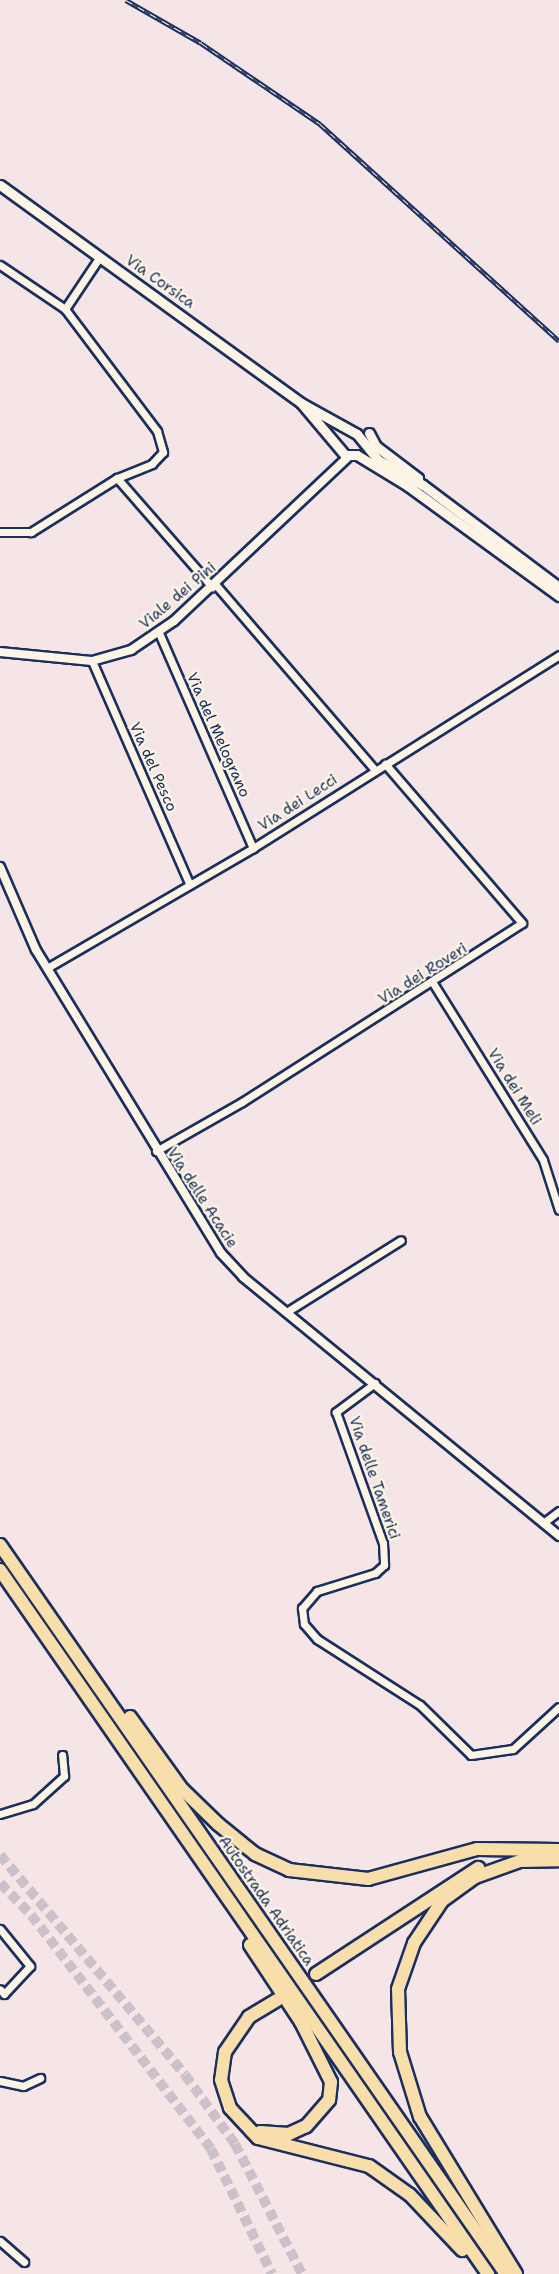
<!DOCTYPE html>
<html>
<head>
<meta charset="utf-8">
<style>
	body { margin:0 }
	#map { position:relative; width:559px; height:2274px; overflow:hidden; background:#f6e5e6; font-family:"Shantell Sans",sans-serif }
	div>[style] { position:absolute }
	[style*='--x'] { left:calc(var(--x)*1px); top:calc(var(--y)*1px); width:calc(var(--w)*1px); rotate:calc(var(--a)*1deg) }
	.trunk-tunnel>* { height:10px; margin-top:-5px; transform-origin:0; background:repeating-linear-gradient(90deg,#cac1cb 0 10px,transparent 0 15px) }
	.roads { filter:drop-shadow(2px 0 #1b2f5e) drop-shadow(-2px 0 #1b2f5e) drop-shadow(0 2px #1b2f5e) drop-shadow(0 -2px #1b2f5e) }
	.minor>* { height:7px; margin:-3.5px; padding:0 3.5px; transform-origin:3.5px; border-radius:3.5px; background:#fcf5e5 }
	.tertiary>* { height:8px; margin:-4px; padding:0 4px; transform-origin:4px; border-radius:4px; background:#fcf5e5 }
	.secondary>* { height:9px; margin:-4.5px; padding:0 4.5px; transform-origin:4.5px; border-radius:4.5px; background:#fcf5e5 }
	.motorway>* { height:12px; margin:-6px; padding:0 6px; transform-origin:6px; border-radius:6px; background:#f8deab }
	.rail>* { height:4.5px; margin-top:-2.25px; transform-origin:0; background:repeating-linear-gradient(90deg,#fcf5e5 0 7px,#1b2f5e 0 14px); box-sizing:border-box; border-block:2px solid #1b2f5e }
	span { translate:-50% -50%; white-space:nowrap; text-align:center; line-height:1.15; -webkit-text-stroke:4.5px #fcf5e5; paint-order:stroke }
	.street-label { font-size:15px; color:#1b2f5e }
</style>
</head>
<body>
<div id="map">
	<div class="trunk-tunnel">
		<div style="--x:0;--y:1855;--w:287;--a:49.9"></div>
		<div style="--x:185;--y:2075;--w:85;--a:54.1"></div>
		<div style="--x:235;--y:2144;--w:146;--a:62.7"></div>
		<div style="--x:0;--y:1883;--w:45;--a:45.9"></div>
		<div style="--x:31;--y:1915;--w:295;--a:52.4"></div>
		<div style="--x:211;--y:2149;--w:139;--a:64"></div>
	</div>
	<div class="roads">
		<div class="minor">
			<div style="--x:0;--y:265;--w:78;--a:34.1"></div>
			<div style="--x:65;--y:309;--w:153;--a:53"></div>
			<div style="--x:157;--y:431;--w:22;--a:74"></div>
			<div style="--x:163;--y:452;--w:16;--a:133"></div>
			<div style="--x:152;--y:464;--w:38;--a:158"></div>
			<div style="--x:117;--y:478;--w:102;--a:147.9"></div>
			<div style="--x:31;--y:532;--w:31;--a:180"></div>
			<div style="--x:65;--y:309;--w:61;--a:-56.3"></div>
			<div style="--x:117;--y:478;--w:145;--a:48.9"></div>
			<div style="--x:215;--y:584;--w:245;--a:49.3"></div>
			<div style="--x:159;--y:633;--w:235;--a:66.4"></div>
			<div style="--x:92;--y:661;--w:244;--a:66.4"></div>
			<div style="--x:47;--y:968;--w:238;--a:-30.2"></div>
			<div style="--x:253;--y:848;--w:362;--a:-32.2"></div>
			<div style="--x:433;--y:983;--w:208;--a:58.1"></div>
			<div style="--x:543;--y:1160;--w:52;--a:72.3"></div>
			<div style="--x:156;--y:1151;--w:99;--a:-29.7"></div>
			<div style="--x:242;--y:1102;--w:332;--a:-32.6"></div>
			<div style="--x:522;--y:923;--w:210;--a:-130.7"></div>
			<div style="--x:288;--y:1311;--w:133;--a:-32.1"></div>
			<div style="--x:375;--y:1383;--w:49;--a:143.4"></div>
			<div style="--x:336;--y:1412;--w:139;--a:70.3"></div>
			<div style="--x:383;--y:1543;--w:22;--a:87"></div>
			<div style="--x:384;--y:1565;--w:12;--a:138"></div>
			<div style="--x:375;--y:1573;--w:61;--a:162.8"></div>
			<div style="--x:317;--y:1591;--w:23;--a:131"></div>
			<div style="--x:302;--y:1608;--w:16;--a:83"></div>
			<div style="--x:304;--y:1624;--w:20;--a:49"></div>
			<div style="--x:317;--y:1639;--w:122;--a:32.7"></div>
			<div style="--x:420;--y:1705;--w:71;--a:44.4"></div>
			<div style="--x:471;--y:1755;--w:42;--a:-8.1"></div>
			<div style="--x:513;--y:1749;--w:62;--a:-42.4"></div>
			<div style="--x:543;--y:1523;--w:20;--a:-37"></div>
			<div style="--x:0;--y:1814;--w:34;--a:-17"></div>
			<div style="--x:33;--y:1804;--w:42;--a:-42.1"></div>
			<div style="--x:64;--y:1776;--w:21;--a:-95"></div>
			<div style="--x:0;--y:1929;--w:48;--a:51"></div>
			<div style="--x:30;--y:1966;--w:38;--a:133"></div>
			<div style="--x:4;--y:1994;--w:6;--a:-129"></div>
			<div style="--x:0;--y:2081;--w:24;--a:12"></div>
			<div style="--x:23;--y:2086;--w:19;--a:-25"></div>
			<div style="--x:0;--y:2241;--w:32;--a:41"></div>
		</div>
		<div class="tertiary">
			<div style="--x:0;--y:652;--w:92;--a:5.6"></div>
			<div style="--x:92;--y:661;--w:41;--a:-15.8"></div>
			<div style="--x:131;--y:650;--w:52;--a:-34"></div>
			<div style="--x:174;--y:621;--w:241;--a:-43.3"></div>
			<div style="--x:0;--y:867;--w:90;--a:66.6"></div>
			<div style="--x:36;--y:950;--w:355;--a:58.6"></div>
			<div style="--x:221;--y:1253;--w:33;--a:47"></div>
			<div style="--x:243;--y:1277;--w:409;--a:39.3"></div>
		</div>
		<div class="secondary">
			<div style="--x:0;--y:185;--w:372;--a:35.9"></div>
			<div style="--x:301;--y:403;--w:64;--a:29"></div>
			<div style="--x:357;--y:434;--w:33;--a:51"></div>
			<div style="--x:378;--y:460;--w:51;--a:29.1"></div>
			<div style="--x:423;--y:485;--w:170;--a:36.9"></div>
			<div style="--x:302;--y:404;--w:67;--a:49.9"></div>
			<div style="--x:345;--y:455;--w:12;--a:0"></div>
			<div style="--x:357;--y:455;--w:60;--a:31.3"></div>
			<div style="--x:408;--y:486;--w:187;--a:36.1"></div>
			<div style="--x:369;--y:433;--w:15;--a:62"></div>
			<div style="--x:376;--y:446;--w:53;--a:37.3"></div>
		</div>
		<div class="motorway">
			<div style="--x:0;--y:1545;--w:887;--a:55.24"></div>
			<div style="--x:0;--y:1570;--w:857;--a:55.27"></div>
			<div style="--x:130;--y:1717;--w:89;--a:54.2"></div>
			<div style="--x:182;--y:1789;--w:50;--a:44.2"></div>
			<div style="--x:218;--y:1824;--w:48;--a:39"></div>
			<div style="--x:255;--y:1854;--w:38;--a:25"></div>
			<div style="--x:289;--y:1870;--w:80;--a:6.5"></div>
			<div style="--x:368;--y:1879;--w:113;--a:-15.4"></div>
			<div style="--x:477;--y:1849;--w:82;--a:0.7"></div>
			<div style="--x:250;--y:1945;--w:92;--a:56.5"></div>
			<div style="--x:301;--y:2022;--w:67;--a:63.4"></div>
			<div style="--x:331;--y:2082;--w:18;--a:96"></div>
			<div style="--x:329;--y:2100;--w:35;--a:131"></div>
			<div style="--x:306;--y:2126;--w:19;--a:155"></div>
			<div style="--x:289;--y:2134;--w:29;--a:-176"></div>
			<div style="--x:316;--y:1974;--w:194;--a:-33.2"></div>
			<div style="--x:277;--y:2000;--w:33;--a:149"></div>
			<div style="--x:249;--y:2017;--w:42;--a:124.4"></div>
			<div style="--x:225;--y:2052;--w:28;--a:98"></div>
			<div style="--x:221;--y:2080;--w:29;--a:72"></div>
			<div style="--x:230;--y:2108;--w:41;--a:47"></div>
			<div style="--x:258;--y:2138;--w:114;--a:14.2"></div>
			<div style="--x:369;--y:2166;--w:50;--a:35.3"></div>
			<div style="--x:410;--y:2195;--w:76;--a:46.6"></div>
			<div style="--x:516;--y:2274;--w:184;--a:-121.4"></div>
			<div style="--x:420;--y:2117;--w:68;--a:-107.1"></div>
			<div style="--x:400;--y:2052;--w:63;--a:-91.8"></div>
			<div style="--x:398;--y:1989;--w:49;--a:-70.8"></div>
			<div style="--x:414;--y:1943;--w:50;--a:-56.3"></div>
			<div style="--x:442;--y:1901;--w:41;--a:-36"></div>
			<div style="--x:475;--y:1877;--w:48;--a:-19.6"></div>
			<div style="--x:520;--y:1861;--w:39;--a:-1"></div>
		</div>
	</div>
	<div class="rail">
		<div style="--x:126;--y:0;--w:86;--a:29.8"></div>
		<div style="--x:201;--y:43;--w:144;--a:34.2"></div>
		<div style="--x:320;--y:124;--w:323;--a:42.2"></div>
	</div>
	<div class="street-label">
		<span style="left:160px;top:282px;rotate:35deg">Via Corsica</span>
		<span style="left:178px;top:596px;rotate:-40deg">Viale dei Pini</span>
		<span style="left:218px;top:735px;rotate:66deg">Via del Melograno</span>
		<span style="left:153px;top:767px;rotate:66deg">Via del Pesco</span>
		<span style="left:298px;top:803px;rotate:-33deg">Via dei Lecci</span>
		<span style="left:423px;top:974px;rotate:-32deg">Via dei Roveri</span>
		<span style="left:514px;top:1087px;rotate:58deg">Via dei Meli</span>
		<span style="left:202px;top:1198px;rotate:57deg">Via delle Acacie</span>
		<span style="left:374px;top:1478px;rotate:71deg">Via delle Tamerici</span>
		<span style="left:266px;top:1901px;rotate:55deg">Autostrada Adriatica</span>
	</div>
</div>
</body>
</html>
